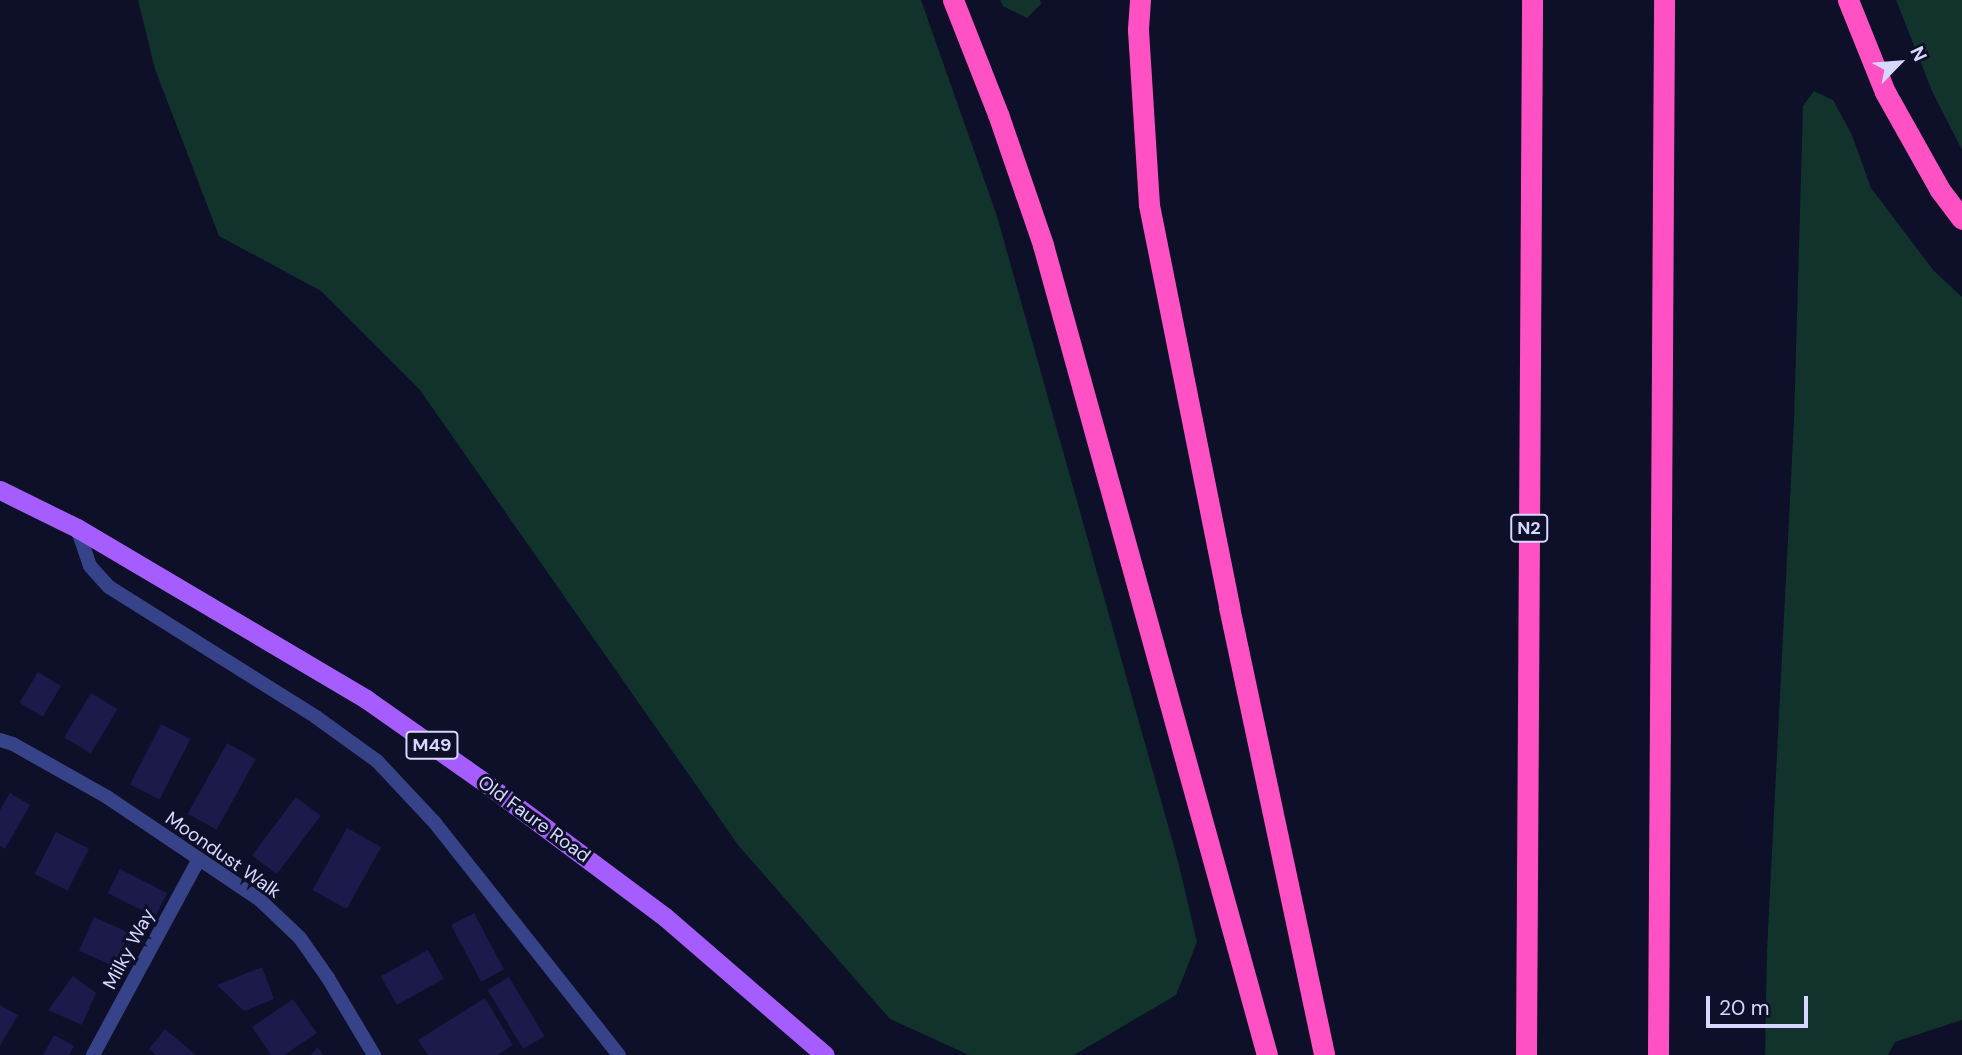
<!DOCTYPE html>
<html>
<head>
<meta charset="utf-8">
<style>
	body { margin:0 }
	#map { position:relative; width:1962px; height:1055px; overflow:hidden; background:#0e0f28; font-family:"DM Sans",sans-serif }
	div>[style] { position:absolute }
	[style*='--x'] { left:calc(var(--x)*1px); top:calc(var(--y)*1px); width:calc(var(--w)*1px); rotate:calc(var(--a)*1deg) }
	.green>* { inset:0; background:#11332b }
	.building>* { inset:0; background:#1b1a4a; transform-origin:0 0 }
	.minor>* { height:14px; margin:-7px; padding:0 7px; transform-origin:7px; border-radius:7px; background:#374389 }
	.primary>* { height:19px; margin:-9.5px; padding:0 9.5px; transform-origin:9.5px; border-radius:9.5px; background:#a55dff }
	.motorway>* { height:21px; margin:-10.5px; padding:0 10.5px; transform-origin:10.5px; border-radius:10.5px; background:#ff51c4 }
	span { translate:-50% -50%; white-space:nowrap; text-align:center; line-height:1.15; -webkit-text-stroke:6px #0e0f28; paint-order:stroke }
	.shield-label span { padding:2px 5px; background:#0e0f28; border:2px solid; border-radius:5px; -webkit-text-stroke-width:0 }
	.shield-label { font-size:18px; color:#d6d8ff; font-weight:700 }
	.street-label { font-size:19px; color:#d6d8ff }
	.north { position:absolute; left:1864px; top:28px; width:70px; height:70px; -webkit-text-stroke:5px #0e0f28; paint-order:stroke; rotate:65deg; font-size:19px; font-weight:700; line-height:28px; text-align:center; color:#d6d8ff }
	.north::after { content:''; display:block; margin:auto; width:24px; height:32px; background:#d6d8ff; clip-path:polygon(50% 0,100% 100%,50% 72%,0 100%) }
	.scale { position:absolute; left:1706px; top:996px; width:102px; height:32px; box-sizing:border-box; border:4px solid #d6d8ff; border-top:0; padding-left:9px; font-size:21px; line-height:24px; white-space:nowrap; color:#d6d8ff; -webkit-text-stroke:5px #0e0f28; paint-order:stroke }
</style>
</head>
<body>
<div id="map">
	<div class="green">
		<div style="clip-path:polygon(138px 0,921px 0,997px 216px,1178px 861px,1197px 942px,1176px 995px,1074px 1055px,969px 1055px,890px 1019px,738px 845px,420px 390px,321px 291px,219px 236px,155px 69px)"></div>
		<div style="clip-path:polygon(1000px 0,1040px 0,1041px 4px,1027px 18px,1003px 6px)"></div>
		<div style="clip-path:polygon(1896px 0,1962px 0,1962px 150px,1932px 91px)"></div>
		<div style="clip-path:polygon(1814px 91px,1833px 100px,1852px 135px,1871px 188px,1934px 271px,1962px 297px,1962px 1020px,1895px 1042px,1888px 1055px,1765px 1055px,1767px 950px,1794px 420px,1803px 106px)"></div>
	</div>
	<div class="building">
		<div style="left:38px;top:672px;width:27px;height:36px;rotate:31deg"></div>
		<div style="left:91px;top:693px;width:31px;height:52px;rotate:31deg"></div>
		<div style="left:161px;top:724px;width:33px;height:68px;rotate:27deg"></div>
		<div style="left:227px;top:743px;width:33px;height:81px;rotate:29deg"></div>
		<div style="clip-path:polygon(10px 793px,30px 805px,5px 849px,0 846px,0 810px)"></div>
		<div style="left:296px;top:797px;width:31px;height:73px;rotate:37deg"></div>
		<div style="left:347px;top:828px;width:39px;height:71px;rotate:29deg"></div>
		<div style="left:56px;top:832px;width:37px;height:47px;rotate:27deg"></div>
		<div style="left:120px;top:869px;width:53px;height:27px;rotate:27deg"></div>
		<div style="left:474px;top:913px;width:64px;height:26px;rotate:62deg"></div>
		<div style="left:94px;top:917px;width:44px;height:37px;rotate:24deg"></div>
		<div style="left:428px;top:950px;width:33px;height:54px;rotate:61deg"></div>
		<div style="clip-path:polygon(262px 967px,274px 999px,244px 1011px,217px 985px)"></div>
		<div style="clip-path:polygon(73px 976px,96px 993px,82px 1025px,48px 1010px)"></div>
		<div style="left:509px;top:977px;width:69px;height:25px;rotate:59deg"></div>
		<div style="clip-path:polygon(485px 998px,513px 1045px,497px 1055px,428px 1055px,418px 1040px)"></div>
		<div style="clip-path:polygon(293px 999px,317px 1033px,284px 1055px,271px 1055px,252px 1027px)"></div>
		<div style="clip-path:polygon(0 1005px,18px 1015px,0 1046px)"></div>
		<div style="clip-path:polygon(165px 1029px,196px 1055px,156px 1055px,149px 1049px)"></div>
		<div style="clip-path:polygon(54px 1035px,74px 1046px,69px 1055px,43px 1055px)"></div>
		<div style="clip-path:polygon(318px 1047px,323px 1055px,311px 1055px)"></div>
	</div>
	<div class="minor">
		<div style="--x:77;--y:528;--w:40;--a:71.1"></div>
		<div style="--x:90;--y:566;--w:28;--a:48"></div>
		<div style="--x:109;--y:587;--w:244;--a:32.1"></div>
		<div style="--x:316;--y:717;--w:75;--a:35.8"></div>
		<div style="--x:377;--y:761;--w:85;--a:46.9"></div>
		<div style="--x:435;--y:823;--w:296;--a:51.6"></div>
		<div style="--x:0;--y:740;--w:14;--a:17"></div>
		<div style="--x:13;--y:744;--w:108;--a:29.4"></div>
		<div style="--x:107;--y:797;--w:184;--a:33.9"></div>
		<div style="--x:260;--y:900;--w:55;--a:43.5"></div>
		<div style="--x:300;--y:938;--w:49;--a:55"></div>
		<div style="--x:328;--y:978;--w:90;--a:59.1"></div>
		<div style="--x:93;--y:1055;--w:221;--a:-61.6"></div>
	</div>
	<div class="primary">
		<div style="--x:0;--y:490;--w:86;--a:26.3"></div>
		<div style="--x:77;--y:528;--w:336;--a:30.6"></div>
		<div style="--x:366;--y:699;--w:139;--a:35.1"></div>
		<div style="--x:480;--y:779;--w:231;--a:36.7"></div>
		<div style="--x:665;--y:917;--w:211;--a:40.8"></div>
	</div>
	<div class="motorway">
		<div style="--x:953;--y:0;--w:123;--a:68.5"></div>
		<div style="--x:998;--y:114;--w:139;--a:71"></div>
		<div style="--x:1043;--y:245;--w:840;--a:74.54"></div>
		<div style="--x:1140;--y:0;--w:30;--a:94"></div>
		<div style="--x:1138;--y:30;--w:175;--a:86.4"></div>
		<div style="--x:1149;--y:205;--w:410;--a:78.7"></div>
		<div style="--x:1229;--y:607;--w:458;--a:78"></div>
		<div style="--x:1848;--y:0;--w:99;--a:68.1"></div>
		<div style="--x:1885;--y:92;--w:112;--a:60.7"></div>
		<div style="--x:1940;--y:190;--w:36;--a:53"></div>
		<div style="--x:1526;--y:1055;--w:1055;--a:-89.67"></div>
		<div style="--x:1658;--y:1055;--w:1055;--a:-89.67"></div>
	</div>
	<div class="shield-label">
		<span style="left:1529px;top:528px">N2</span>
		<span style="left:432px;top:745px">M49</span>
	</div>
	<div class="street-label">
		<span style="left:534px;top:819px;rotate:36deg">Old Faure Road</span>
		<span style="left:223px;top:855px;rotate:35deg">Moondust Walk</span>
		<span style="left:129px;top:949px;rotate:-62deg">Milky Way</span>
	</div>
	<div class="north">N</div>
	<div class="scale">20 m</div>
</div>
</body>
</html>
